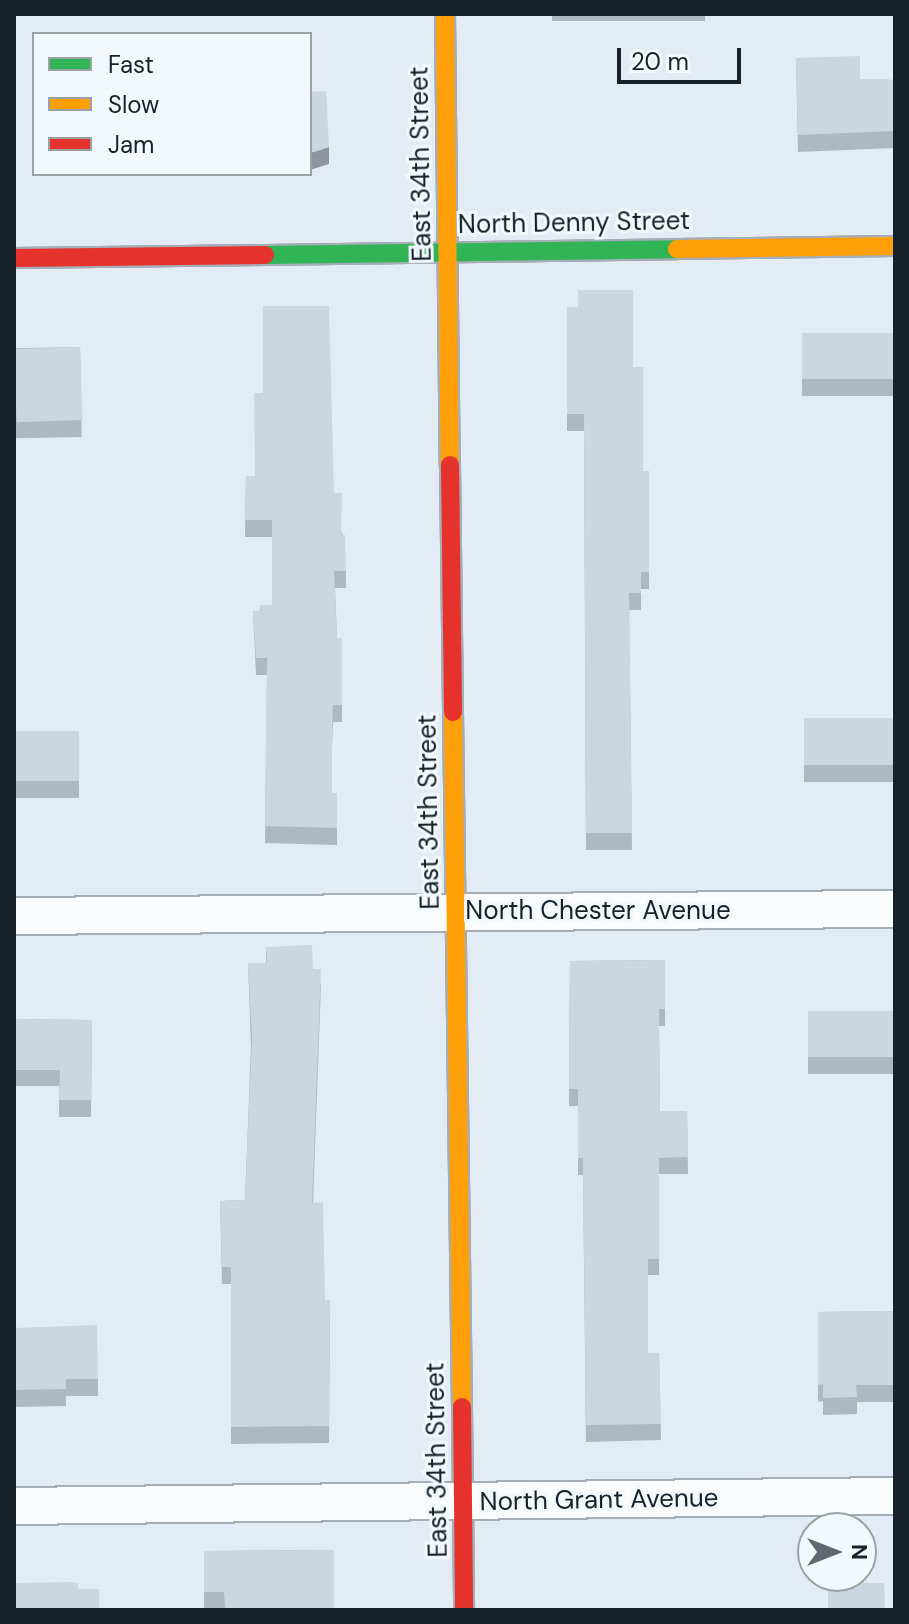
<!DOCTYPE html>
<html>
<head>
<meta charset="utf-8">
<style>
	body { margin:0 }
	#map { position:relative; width:909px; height:1624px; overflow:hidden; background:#e3ecf4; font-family:"DM Sans",sans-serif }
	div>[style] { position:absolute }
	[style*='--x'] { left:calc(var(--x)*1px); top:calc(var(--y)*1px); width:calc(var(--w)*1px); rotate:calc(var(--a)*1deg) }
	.roads { filter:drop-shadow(2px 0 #a5aeb6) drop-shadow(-2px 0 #a5aeb6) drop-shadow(0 2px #a5aeb6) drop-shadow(0 -2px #a5aeb6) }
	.street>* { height:36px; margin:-18px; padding:0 18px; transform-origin:18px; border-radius:18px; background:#fbfcfd }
	.fast>* { height:18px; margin:-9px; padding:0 9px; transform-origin:9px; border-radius:9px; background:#30b455 }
	.slow>* { height:18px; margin:-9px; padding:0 9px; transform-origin:9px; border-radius:9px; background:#ff9f0a }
	.jam>* { height:18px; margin:-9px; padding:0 9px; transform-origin:9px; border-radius:9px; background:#e5322d }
	.wall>* { inset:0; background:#aeb8c2; transform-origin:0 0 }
	.shaded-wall>* { inset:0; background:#8d969e }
	.building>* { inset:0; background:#cad6e1; transform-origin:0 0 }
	span { translate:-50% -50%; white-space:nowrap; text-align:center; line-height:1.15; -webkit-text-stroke:6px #f2f8fc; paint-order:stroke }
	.street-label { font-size:26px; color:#17212a }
	.frame { position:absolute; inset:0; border:16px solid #17212a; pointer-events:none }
	.legend { position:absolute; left:32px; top:32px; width:280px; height:144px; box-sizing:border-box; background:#f2f8fc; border:2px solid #9aa2a8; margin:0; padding:10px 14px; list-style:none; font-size:24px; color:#17212a }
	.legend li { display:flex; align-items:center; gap:16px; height:40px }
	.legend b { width:40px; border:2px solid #9aa2a8 }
	.north { position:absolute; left:797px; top:1512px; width:80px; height:80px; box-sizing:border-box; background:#f2f8fc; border:2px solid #9aa2a8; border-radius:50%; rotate:90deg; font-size:22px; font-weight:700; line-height:32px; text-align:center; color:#17212a }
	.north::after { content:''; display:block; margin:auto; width:28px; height:36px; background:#5e6871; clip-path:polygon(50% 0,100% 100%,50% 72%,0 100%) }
	.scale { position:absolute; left:617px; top:48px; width:124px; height:36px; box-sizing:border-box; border:4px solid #17212a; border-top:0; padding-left:10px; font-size:24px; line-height:28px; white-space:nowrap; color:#17212a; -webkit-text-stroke:6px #f2f8fc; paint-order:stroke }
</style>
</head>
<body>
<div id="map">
	<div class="roads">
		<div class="street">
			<div style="--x:14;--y:916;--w:881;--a:-0.46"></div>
			<div style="--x:14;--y:1506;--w:881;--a:-0.65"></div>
		</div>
		<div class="fast">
			<div style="--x:265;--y:255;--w:412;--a:-0.8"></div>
		</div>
		<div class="slow">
			<div style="--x:445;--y:14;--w:451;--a:89.4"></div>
			<div style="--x:677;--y:249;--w:218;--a:-0.8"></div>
			<div style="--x:453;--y:712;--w:695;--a:89.26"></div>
		</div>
		<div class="jam">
			<div style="--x:14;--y:258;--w:251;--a:-0.7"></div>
			<div style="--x:450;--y:465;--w:247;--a:89.3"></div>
			<div style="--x:462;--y:1407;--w:203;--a:89.4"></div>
		</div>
	</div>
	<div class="wall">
		<div style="left:552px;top:14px;width:153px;height:7px"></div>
		<div style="clip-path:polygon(796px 58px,860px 79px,895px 80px,895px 148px,798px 152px)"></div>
		<div style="clip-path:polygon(567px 307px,633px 367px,643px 471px,649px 471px,649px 589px,641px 589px,641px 610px,629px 610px,632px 850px,586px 850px,584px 431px,567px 431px)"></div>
		<div style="left:895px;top:333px;width:63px;height:93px;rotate:90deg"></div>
		<div style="left:80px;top:347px;width:90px;height:66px;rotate:89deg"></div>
		<div style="clip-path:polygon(246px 476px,334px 493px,342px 535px,346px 571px,346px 588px,335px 588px,337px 638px,342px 638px,342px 722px,333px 722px,332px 747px,332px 793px,337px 793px,337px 845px,265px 843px,267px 675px,256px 675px,253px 611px,260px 611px,260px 605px,272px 605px,272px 537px,245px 537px)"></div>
		<div style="left:895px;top:718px;width:64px;height:91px;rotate:90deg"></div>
		<div style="left:79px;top:731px;width:67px;height:65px;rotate:90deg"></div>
		<div style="clip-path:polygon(266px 947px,313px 969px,321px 985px,313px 1203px,325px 1301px,330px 1300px,329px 1443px,231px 1444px,231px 1284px,222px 1284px,220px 1201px,245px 1200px,251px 1046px,248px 963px,266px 963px)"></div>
		<div style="clip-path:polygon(665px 960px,665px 1026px,659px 1026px,660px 1111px,687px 1111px,688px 1174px,659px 1174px,659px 1275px,648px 1275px,648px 1353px,659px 1353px,661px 1440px,586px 1442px,583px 1175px,578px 1175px,578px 1106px,569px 1106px,570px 961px)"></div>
		<div style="left:895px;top:1011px;width:63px;height:87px;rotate:90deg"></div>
		<div style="clip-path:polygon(14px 1019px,92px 1020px,91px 1117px,59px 1117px,59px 1086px,14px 1086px)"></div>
		<div style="clip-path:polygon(895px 1311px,895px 1402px,857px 1402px,857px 1414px,823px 1415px,823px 1401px,818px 1402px,818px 1312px)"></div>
		<div style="clip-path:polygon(14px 1328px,98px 1379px,98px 1396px,66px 1396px,66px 1406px,14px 1407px)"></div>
		<div style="clip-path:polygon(334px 1550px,224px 1609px,204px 1609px,204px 1551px)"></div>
	</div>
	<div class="shaded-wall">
		<div style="clip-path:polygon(329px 147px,329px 164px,310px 170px,310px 153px)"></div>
	</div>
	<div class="building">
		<div style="clip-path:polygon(860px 56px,860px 79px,895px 80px,895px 131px,798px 135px,796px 58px)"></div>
		<div style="clip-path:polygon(326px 91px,329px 147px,310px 153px,310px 92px)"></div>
		<div style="clip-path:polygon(578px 290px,633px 290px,633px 367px,643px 367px,643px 471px,649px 471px,649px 572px,641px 572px,641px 593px,629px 593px,632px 833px,586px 833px,584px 414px,567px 414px,567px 307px,578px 307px)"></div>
		<div style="clip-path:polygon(263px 306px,329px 306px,334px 493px,342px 493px,341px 535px,345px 535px,346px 571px,334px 571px,337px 638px,342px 638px,342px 705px,333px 705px,332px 730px,332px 793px,337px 793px,337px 828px,265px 826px,267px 658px,256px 658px,253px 611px,261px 611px,260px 605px,272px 605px,272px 520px,245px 520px,246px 476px,255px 476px,254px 393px,263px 393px)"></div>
		<div style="left:895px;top:333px;width:46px;height:93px;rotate:90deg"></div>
		<div style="left:80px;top:347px;width:73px;height:66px;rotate:88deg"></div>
		<div style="left:895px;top:718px;width:47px;height:91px;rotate:90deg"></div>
		<div style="left:79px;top:731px;width:50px;height:65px;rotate:90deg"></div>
		<div style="clip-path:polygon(312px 945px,313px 969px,321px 969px,312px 1203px,323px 1202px,325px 1301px,330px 1300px,329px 1426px,231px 1427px,231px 1267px,222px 1267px,220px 1201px,245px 1200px,252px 1037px,248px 963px,267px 963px,266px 947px)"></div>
		<div style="clip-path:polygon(665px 960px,665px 1009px,659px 1009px,660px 1111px,687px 1111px,688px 1157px,659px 1158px,659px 1259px,648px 1259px,648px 1353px,659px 1353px,661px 1424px,586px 1425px,583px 1158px,578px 1158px,578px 1089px,569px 1089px,570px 961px)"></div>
		<div style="left:895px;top:1011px;width:46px;height:87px;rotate:90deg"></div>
		<div style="clip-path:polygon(14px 1019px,92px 1020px,91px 1100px,59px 1100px,60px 1070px,14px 1070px)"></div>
		<div style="clip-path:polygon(895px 1311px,895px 1385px,856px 1385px,857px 1397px,823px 1398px,823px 1384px,818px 1385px,818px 1312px)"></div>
		<div style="clip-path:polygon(97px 1325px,98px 1379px,66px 1379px,66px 1389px,14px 1390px,14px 1328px)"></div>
		<div style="clip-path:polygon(334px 1550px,334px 1610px,225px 1610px,224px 1592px,204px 1592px,204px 1551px)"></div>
		<div style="clip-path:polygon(861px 1564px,864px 1564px,864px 1583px,884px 1583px,885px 1610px,828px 1610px,828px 1576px,861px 1576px)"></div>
		<div style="clip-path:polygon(68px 1582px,78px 1583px,78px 1589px,99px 1589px,99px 1610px,14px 1610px,14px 1583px)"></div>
	</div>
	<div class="street-label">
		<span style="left:421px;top:164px;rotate:-91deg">East 34th Street</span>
		<span style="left:574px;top:223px;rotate:-1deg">North Denny Street</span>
		<span style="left:429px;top:812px;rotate:-91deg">East 34th Street</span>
		<span style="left:598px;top:911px">North Chester Avenue</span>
		<span style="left:437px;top:1460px;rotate:-91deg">East 34th Street</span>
		<span style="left:599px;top:1500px;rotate:-1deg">North Grant Avenue</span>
	</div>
	<div class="frame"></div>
	<ul class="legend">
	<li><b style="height:10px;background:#30b455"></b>Fast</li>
	<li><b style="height:10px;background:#ff9f0a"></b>Slow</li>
	<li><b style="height:10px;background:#e5322d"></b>Jam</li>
	</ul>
	<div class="north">N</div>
	<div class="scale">20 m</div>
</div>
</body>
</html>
